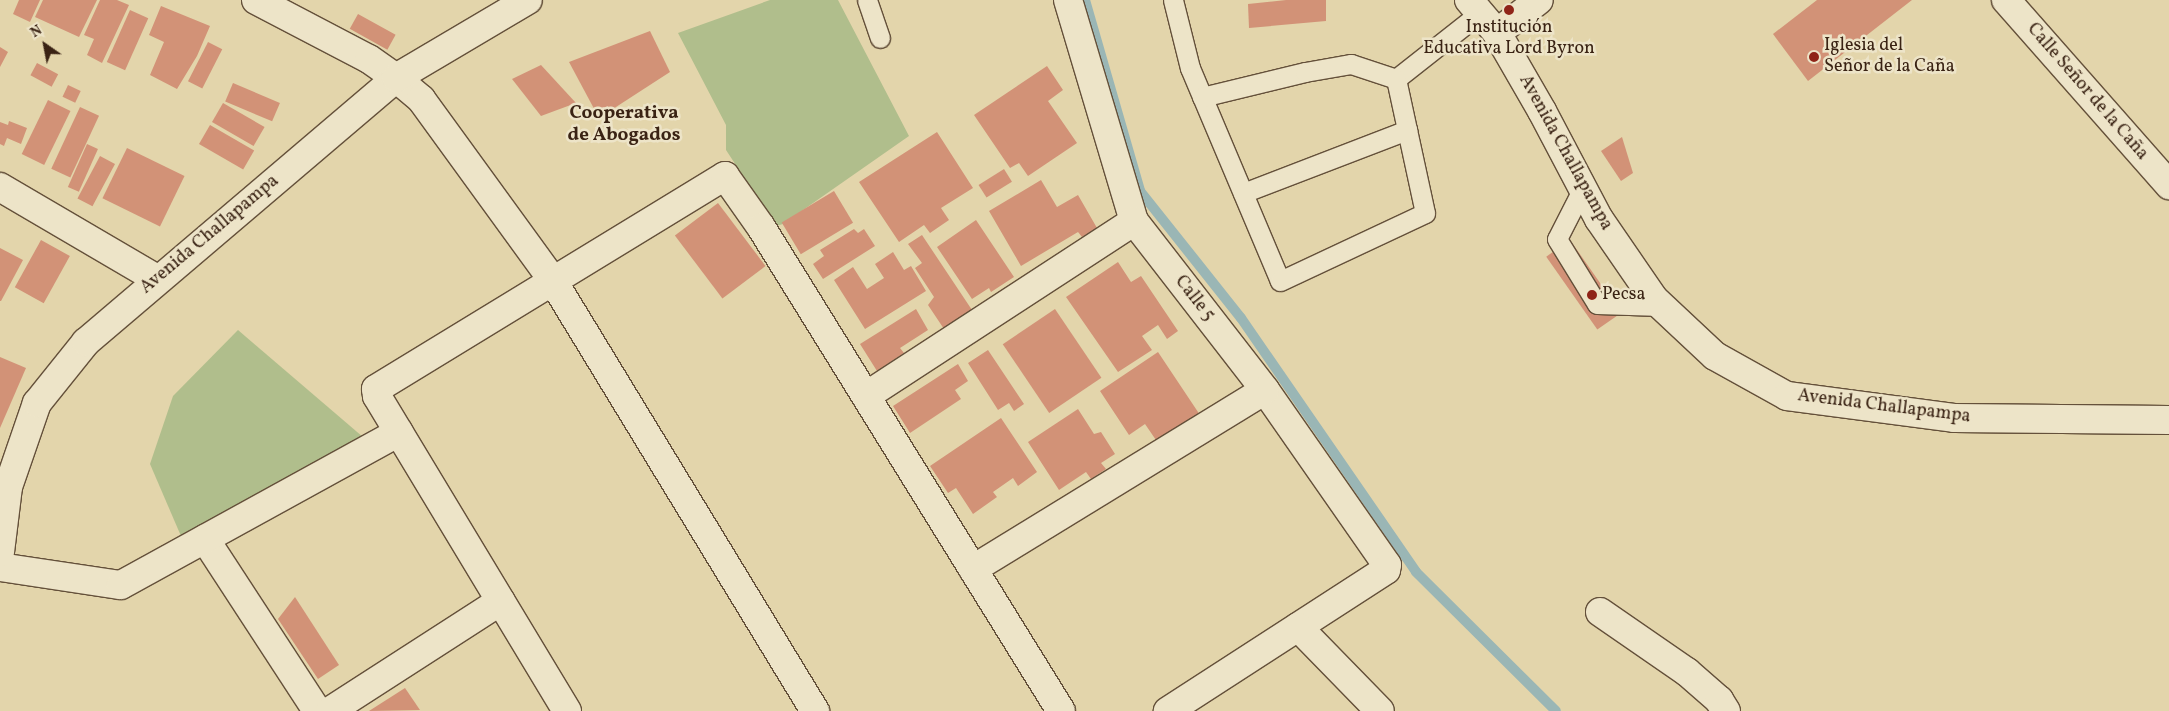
<!DOCTYPE html>
<html>
<head>
<meta charset="utf-8">
<style>
	body { margin:0 }
	#map { position:relative; width:2169px; height:711px; overflow:hidden; background:#e3d5ab; font-family:Vollkorn,serif }
	div>[style] { position:absolute }
	[style*='--x'] { left:calc(var(--x)*1px); top:calc(var(--y)*1px); width:calc(var(--w)*1px); rotate:calc(var(--a)*1deg) }
	.green>* { inset:0; background:#b0be8c }
	.stream>* { height:10px; margin:-5px; padding:0 5px; transform-origin:5px; border-radius:5px; background:#9ab6b5 }
	.building>* { inset:0; background:#d29277; transform-origin:0 0 }
	.roads { filter:drop-shadow(1px 0 #64503a) drop-shadow(-1px 0 #64503a) drop-shadow(0 1px #64503a) drop-shadow(0 -1px #64503a) }
	.service>* { height:19px; margin:-9.5px; padding:0 9.5px; transform-origin:9.5px; border-radius:9.5px; background:#ede4c8 }
	.pedestrian>* { height:28px; margin:-14px; padding:0 14px; transform-origin:14px; border-radius:14px; background:#ede4c8 }
	.minor>* { height:28px; margin:-14px; padding:0 14px; transform-origin:14px; border-radius:14px; background:#ede4c8 }
	.tertiary>* { height:28px; margin:-14px; padding:0 14px; transform-origin:14px; border-radius:14px; background:#ede4c8 }
	.dots>* { width:14px; height:14px; translate:-50% -50%; box-sizing:border-box; border:2px solid #ede4c8; border-radius:50% }
	span { translate:-50% -50%; white-space:nowrap; text-align:center; line-height:1.15; -webkit-text-stroke:5px #ede4c8; paint-order:stroke }
	.poi-label { font-size:18px; color:#3a2314 }
	.left { translate:0 -50%; text-align:left }
	.street-label { font-size:18px; color:#3a2314 }
	.neighbourhood-label { font-size:19px; color:#3a2314; font-weight:700 }
	.north { position:absolute; left:20px; top:20px; width:50px; height:50px; -webkit-text-stroke:4px #ede4c8; paint-order:stroke; rotate:327deg; font-size:14px; font-weight:700; line-height:20px; text-align:center; color:#3a2314 }
	.north::after { content:''; display:block; margin:auto; width:18px; height:22px; background:#3a2314; clip-path:polygon(50% 0,100% 100%,50% 72%,0 100%) }
</style>
</head>
<body>
<div id="map">
	<div class="green">
		<div style="clip-path:polygon(770px 0,838px 0,909px 136px,783px 224px,776px 226px,726px 150px,726px 125px,678px 33px)"></div>
		<div style="clip-path:polygon(238px 330px,377px 449px,190px 557px,150px 464px,173px 396px)"></div>
	</div>
	<div class="stream">
		<div style="--x:1085;--y:0;--w:199;--a:73.9"></div>
		<div style="--x:1140;--y:191;--w:162;--a:51.5"></div>
		<div style="--x:1241;--y:318;--w:308;--a:55.4"></div>
		<div style="--x:1416;--y:572;--w:197;--a:44.8"></div>
	</div>
	<div class="building">
		<div style="clip-path:polygon(19px 0,40px 0,30px 22px,13px 14px)"></div>
		<div style="clip-path:polygon(43px 0,97px 0,79px 37px,35px 17px)"></div>
		<div style="clip-path:polygon(100px 0,117px 0,129px 5px,102px 63px,87px 55px,94px 39px,84px 35px)"></div>
		<div style="clip-path:polygon(1286px 0,1326px 0,1326px 21px,1249px 28px,1248px 4px)"></div>
		<div style="clip-path:polygon(1817px 0,1912px 0,1808px 81px,1773px 34px)"></div>
		<div style="clip-path:polygon(161px 6px,210px 26px,197px 56px,177px 89px,150px 75px,164px 42px,149px 35px)"></div>
		<div style="left:130px;top:10px;width:20px;height:57px;rotate:24deg"></div>
		<div style="left:358px;top:14px;width:43px;height:17px;rotate:29deg"></div>
		<div style="clip-path:polygon(650px 31px,670px 72px,599px 118px,569px 62px)"></div>
		<div style="left:208px;top:42px;width:16px;height:44px;rotate:27deg"></div>
		<div style="clip-path:polygon(0 47px,8px 52px,0 67px)"></div>
		<div style="left:37px;top:63px;width:24px;height:14px;rotate:28deg"></div>
		<div style="clip-path:polygon(541px 65px,576px 103px,541px 116px,512px 79px)"></div>
		<div style="clip-path:polygon(1047px 66px,1063px 90px,1048px 101px,1077px 143px,1028px 176px,1019px 163px,1010px 168px,974px 115px)"></div>
		<div style="left:233px;top:83px;width:51px;height:20px;rotate:23deg"></div>
		<div style="left:68px;top:85px;width:14px;height:13px;rotate:25deg"></div>
		<div style="left:48px;top:100px;width:25px;height:60px;rotate:26deg"></div>
		<div style="left:223px;top:103px;width:48px;height:22px;rotate:30deg"></div>
		<div style="left:80px;top:107px;width:21px;height:68px;rotate:25deg"></div>
		<div style="clip-path:polygon(9px 121px,27px 128px,21px 144px,7px 138px,4px 146px,0 144px,0 122px,8px 125px)"></div>
		<div style="left:210px;top:125px;width:51px;height:22px;rotate:30deg"></div>
		<div style="clip-path:polygon(937px 132px,973px 188px,941px 208px,949px 220px,930px 233px,924px 225px,899px 242px,859px 182px)"></div>
		<div style="clip-path:polygon(1622px 137px,1633px 173px,1621px 181px,1601px 151px)"></div>
		<div style="left:87px;top:144px;width:12px;height:47px;rotate:24deg"></div>
		<div style="left:127px;top:148px;width:64px;height:56px;rotate:26deg"></div>
		<div style="left:100px;top:156px;width:17px;height:48px;rotate:28deg"></div>
		<div style="left:1004px;top:169px;width:15px;height:30px;rotate:58deg"></div>
		<div style="clip-path:polygon(1041px 180px,1057px 207px,1078px 195px,1097px 228px,1082px 237px,1078px 232px,1021px 266px,989px 211px)"></div>
		<div style="left:834px;top:191px;width:37px;height:61px;rotate:59deg"></div>
		<div style="left:718px;top:203px;width:79px;height:54px;rotate:53deg"></div>
		<div style="clip-path:polygon(976px 220px,1014px 277px,991px 292px,989px 288px,972px 299px,937px 247px)"></div>
		<div style="clip-path:polygon(854px 229px,858px 233px,864px 229px,875px 246px,823px 279px,813px 264px,824px 256px,820px 250px)"></div>
		<div style="clip-path:polygon(922px 235px,972px 310px,944px 329px,928px 305px,934px 297px,915px 268px,922px 263px,908px 244px)"></div>
		<div style="left:41px;top:240px;width:33px;height:54px;rotate:29deg"></div>
		<div style="left:1570px;top:240px;width:89px;height:29px;rotate:55deg"></div>
		<div style="clip-path:polygon(0 248px,23px 260px,1px 301px,0 301px)"></div>
		<div style="clip-path:polygon(893px 252px,904px 270px,911px 266px,926px 291px,865px 329px,834px 280px,853px 267px,867px 289px,884px 278px,875px 264px)"></div>
		<div style="clip-path:polygon(1118px 262px,1131px 282px,1141px 276px,1178px 331px,1167px 339px,1158px 325px,1142px 336px,1152px 350px,1118px 372px,1066px 297px)"></div>
		<div style="clip-path:polygon(916px 309px,928px 330px,900px 348px,904px 353px,877px 371px,860px 344px)"></div>
		<div style="left:1055px;top:309px;width:83px;height:63px;rotate:56deg"></div>
		<div style="clip-path:polygon(988px 350px,1024px 404px,1014px 411px,1009px 403px,998px 410px,968px 363px)"></div>
		<div style="clip-path:polygon(1158px 352px,1200px 415px,1158px 443px,1145px 424px,1129px 435px,1100px 391px)"></div>
		<div style="clip-path:polygon(0 357px,26px 368px,0 428px)"></div>
		<div style="clip-path:polygon(958px 364px,968px 381px,955px 390px,961px 399px,910px 433px,893px 406px)"></div>
		<div style="clip-path:polygon(1078px 409px,1094px 434px,1101px 432px,1115px 454px,1101px 463px,1106px 469px,1091px 479px,1086px 472px,1059px 490px,1028px 442px)"></div>
		<div style="clip-path:polygon(1001px 418px,1037px 472px,1018px 486px,1013px 478px,993px 492px,997px 497px,973px 514px,956px 488px,948px 493px,930px 466px)"></div>
		<div style="clip-path:polygon(295px 597px,339px 665px,318px 679px,278px 619px)"></div>
		<div style="clip-path:polygon(405px 688px,420px 710px,369px 711px)"></div>
	</div>
	<div class="roads">
		<div class="service">
			<div style="--x:867;--y:0;--w:40;--a:71.1"></div>
			<div style="--x:1173;--y:0;--w:70;--a:76"></div>
			<div style="--x:1190;--y:68;--w:231;--a:67.1"></div>
			<div style="--x:1280;--y:281;--w:160;--a:-25.1"></div>
			<div style="--x:1425;--y:213;--w:137;--a:-102.2"></div>
			<div style="--x:1396;--y:79;--w:107;--a:-38.2"></div>
			<div style="--x:1202;--y:97;--w:106;--a:-13.6"></div>
			<div style="--x:1305;--y:72;--w:47;--a:-9.9"></div>
			<div style="--x:1351;--y:64;--w:47;--a:18.4"></div>
			<div style="--x:1583;--y:188;--w:57;--a:117"></div>
			<div style="--x:1557;--y:239;--w:76;--a:58.4"></div>
			<div style="--x:1597;--y:304;--w:64;--a:1.8"></div>
			<div style="--x:1243;--y:193;--w:176;--a:-21"></div>
		</div>
		<div class="pedestrian">
			<div style="--x:205;--y:539;--w:205;--a:56.9"></div>
			<div style="--x:0;--y:567;--w:122;--a:8.5"></div>
			<div style="--x:121;--y:585;--w:317;--a:-28.8"></div>
		</div>
		<div class="minor">
			<div style="--x:1068;--y:0;--w:231;--a:73.4"></div>
			<div style="--x:1134;--y:221;--w:214;--a:52.2"></div>
			<div style="--x:1265;--y:390;--w:213;--a:55.1"></div>
			<div style="--x:1387;--y:565;--w:5;--a:101"></div>
			<div style="--x:1386;--y:570;--w:260;--a:147.1"></div>
			<div style="--x:2006;--y:0;--w:247;--a:48.6"></div>
			<div style="--x:396;--y:78;--w:33;--a:40"></div>
			<div style="--x:421;--y:99;--w:225;--a:54"></div>
			<div style="--x:553;--y:281;--w:504;--a:58.65"></div>
			<div style="--x:0;--y:187;--w:182;--a:30.4"></div>
			<div style="--x:866;--y:396;--w:320;--a:-33.1"></div>
			<div style="--x:973;--y:569;--w:342;--a:-31.5"></div>
			<div style="--x:1600;--y:612;--w:106;--a:34.6"></div>
			<div style="--x:1687;--y:672;--w:43;--a:41.2"></div>
			<div style="--x:1719;--y:700;--w:13;--a:58"></div>
			<div style="--x:1298;--y:627;--w:117;--a:45.7"></div>
			<div style="--x:330;--y:711;--w:203;--a:-32.8"></div>
			<div style="--x:567;--y:711;--w:368;--a:-121.1"></div>
			<div style="--x:377;--y:396;--w:7;--a:-98"></div>
			<div style="--x:376;--y:389;--w:409;--a:-31.4"></div>
			<div style="--x:725;--y:176;--w:62;--a:54.8"></div>
			<div style="--x:761;--y:227;--w:569;--a:58.21"></div>
		</div>
		<div class="tertiary">
			<div style="--x:256;--y:0;--w:127;--a:27.6"></div>
			<div style="--x:369;--y:59;--w:33;--a:35"></div>
			<div style="--x:1469;--y:0;--w:43;--a:49.7"></div>
			<div style="--x:1497;--y:33;--w:90;--a:60"></div>
			<div style="--x:1542;--y:111;--w:122;--a:62.2"></div>
			<div style="--x:1599;--y:219;--w:97;--a:55.5"></div>
			<div style="--x:1654;--y:299;--w:83;--a:43.1"></div>
			<div style="--x:1715;--y:356;--w:82;--a:29.1"></div>
			<div style="--x:1787;--y:396;--w:168;--a:7.5"></div>
			<div style="--x:1954;--y:418;--w:215;--a:0.5"></div>
			<div style="--x:1497;--y:33;--w:53;--a:-38.2"></div>
			<div style="--x:0;--y:552;--w:65;--a:-83"></div>
			<div style="--x:8;--y:487;--w:89;--a:-71"></div>
			<div style="--x:37;--y:403;--w:78;--a:-51.2"></div>
			<div style="--x:86;--y:342;--w:407;--a:-40.4"></div>
			<div style="--x:396;--y:78;--w:153;--a:-30.6"></div>
		</div>
	</div>
	<div class="dots">
		<div style="left:1509px;top:10px;background:#8f2418"></div>
		<div style="left:1814px;top:57px;background:#8f2418"></div>
		<div style="left:1592px;top:295px;background:#8f2418"></div>
	</div>
	<div class="poi-label">
		<span style="left:1509px;top:39px">Institución<br>Educativa Lord Byron</span>
		<span class="left" style="left:1824px;top:57px">Iglesia del<br>Señor de la Caña</span>
		<span class="left" style="left:1602px;top:295px">Pecsa</span>
	</div>
	<div class="street-label">
		<span style="left:2087px;top:92px;rotate:49deg">Calle Señor de la Caña</span>
		<span style="left:1565px;top:153px;rotate:61deg">Avenida Challapampa</span>
		<span style="left:210px;top:235px;rotate:-40deg">Avenida Challapampa</span>
		<span style="left:1194px;top:299px;rotate:52deg">Calle 5</span>
		<span style="left:1884px;top:407px;rotate:7deg">Avenida Challapampa</span>
	</div>
	<div class="neighbourhood-label">
		<span style="left:624px;top:125px">Cooperativa<br>de Abogados</span>
	</div>
	<div class="north">N</div>
</div>
</body>
</html>
